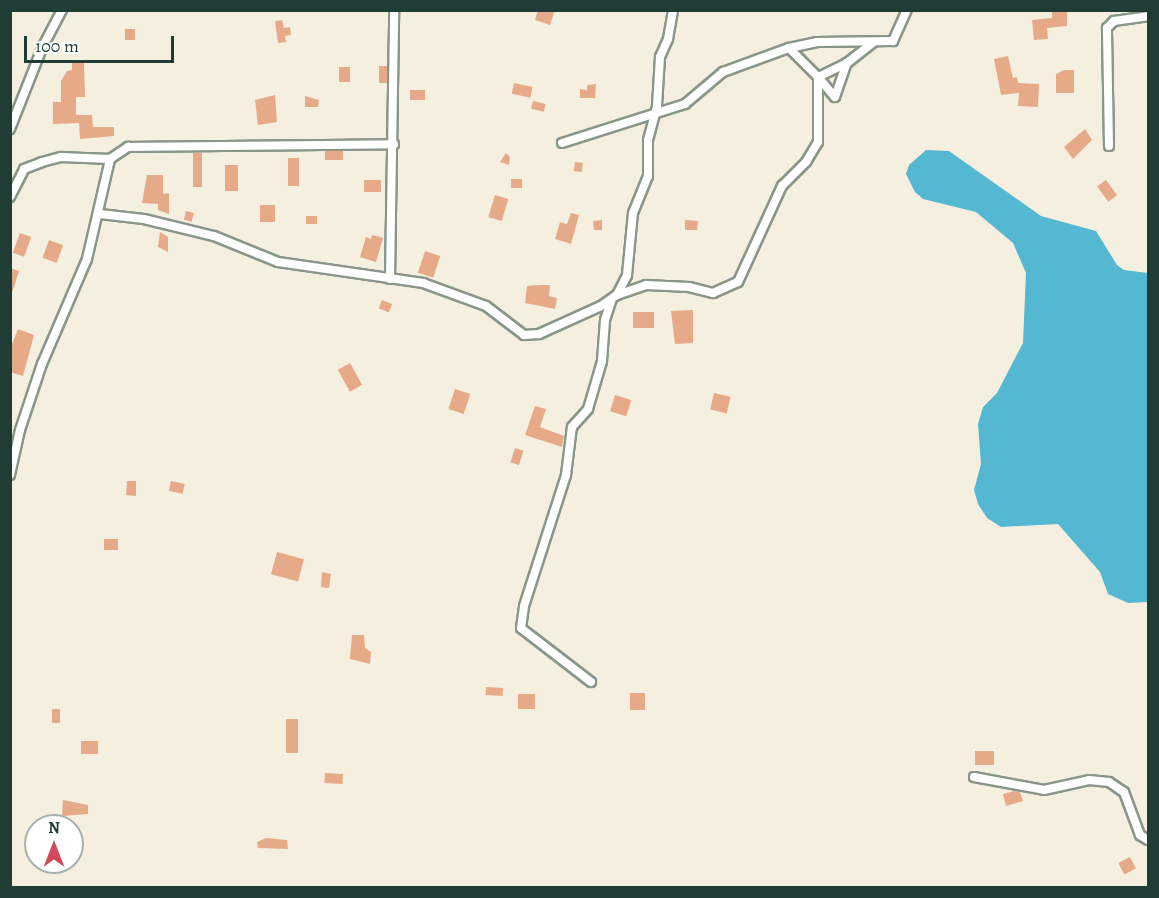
<!DOCTYPE html>
<html>
<head>
<meta charset="utf-8">
<style>
	body { margin:0 }
	#map { position:relative; width:1159px; height:898px; overflow:hidden; background:#f4efde; font-family:Alegreya,serif }
	div>[style] { position:absolute }
	[style*='--x'] { left:calc(var(--x)*1px); top:calc(var(--y)*1px); width:calc(var(--w)*1px); rotate:calc(var(--a)*1deg) }
	.water>* { inset:0; background:#54b8d2 }
	.building>* { inset:0; background:#e7aa89; transform-origin:0 0 }
	.roads { filter:drop-shadow(2px 0 #8a9689) drop-shadow(-2px 0 #8a9689) drop-shadow(0 2px #8a9689) drop-shadow(0 -2px #8a9689) }
	.minor>* { height:8px; margin:-4px; padding:0 4px; transform-origin:4px; border-radius:4px; background:#fff }
	span { translate:-50% -50%; white-space:nowrap; text-align:center; line-height:1.15; -webkit-text-stroke:4.5px #fff; paint-order:stroke }
	.frame { position:absolute; inset:0; border:12px solid #1f3d34; pointer-events:none }
	.north { position:absolute; left:24px; top:814px; width:60px; height:60px; box-sizing:border-box; background:#fff; border:2px solid #a5b1ae; border-radius:50%; rotate:0deg; font-size:16px; font-weight:700; line-height:24px; text-align:center; color:#1f3d34 }
	.north::after { content:''; display:block; margin:auto; width:21px; height:27px; background:#d1495b; clip-path:polygon(50% 0,100% 100%,50% 72%,0 100%) }
	.scale { position:absolute; left:24px; top:36px; width:150px; height:27px; box-sizing:border-box; border:3px solid #1f3d34; border-top:0; padding-left:8px; font-size:18px; line-height:21px; white-space:nowrap; color:#1f3d34; -webkit-text-stroke:4px #fff; paint-order:stroke }
</style>
</head>
<body>
<div id="map">
	<div class="water">
		<div style="clip-path:polygon(926px 150px,949px 151px,1041px 216px,1096px 231px,1117px 265px,1124px 270px,1148px 273px,1148px 602px,1128px 603px,1108px 594px,1100px 572px,1058px 524px,1001px 527px,987px 518px,978px 504px,974px 490px,981px 464px,978px 424px,983px 407px,997px 393px,1023px 343px,1026px 273px,1013px 243px,976px 212px,923px 199px,915px 192px,906px 174px,909px 165px)"></div>
	</div>
	<div class="building">
		<div style="clip-path:polygon(538px 10px,555px 10px,550px 25px,535px 20px)"></div>
		<div style="clip-path:polygon(1067px 11px,1067px 26px,1047px 28px,1048px 39px,1034px 40px,1032px 20px,1052px 18px,1052px 12px)"></div>
		<div style="clip-path:polygon(282px 20px,284px 28px,290px 27px,291px 35px,285px 36px,286px 42px,278px 43px,275px 21px)"></div>
		<div style="left:125px;top:29px;width:10px;height:11px"></div>
		<div style="clip-path:polygon(1008px 56px,1013px 78px,1017px 77px,1018px 83px,1039px 84px,1038px 107px,1018px 106px,1019px 93px,1001px 95px,994px 59px)"></div>
		<div style="clip-path:polygon(72px 61px,84px 61px,85px 97px,76px 97px,76px 115px,92px 115px,93px 127px,114px 127px,114px 136px,80px 139px,79px 123px,53px 124px,53px 102px,61px 102px,61px 81px,67px 71px,72px 70px)"></div>
		<div style="left:379px;top:66px;width:8px;height:17px"></div>
		<div style="left:339px;top:67px;width:11px;height:15px"></div>
		<div style="clip-path:polygon(1064px 70px,1074px 70px,1074px 93px,1056px 93px,1056px 74px)"></div>
		<div style="left:514px;top:83px;width:19px;height:11px;rotate:12deg"></div>
		<div style="clip-path:polygon(596px 84px,595px 98px,580px 98px,580px 89px,587px 90px,587px 85px)"></div>
		<div style="left:410px;top:90px;width:15px;height:10px"></div>
		<div style="clip-path:polygon(275px 95px,277px 122px,258px 125px,255px 100px)"></div>
		<div style="clip-path:polygon(305px 96px,319px 100px,318px 107px,305px 107px)"></div>
		<div style="left:533px;top:101px;width:13px;height:8px;rotate:13deg"></div>
		<div style="clip-path:polygon(1085px 129px,1092px 140px,1073px 159px,1064px 147px)"></div>
		<div style="left:325px;top:151px;width:18px;height:9px"></div>
		<div style="left:193px;top:153px;width:9px;height:34px"></div>
		<div style="clip-path:polygon(506px 153px,510px 157px,509px 165px,500px 162px)"></div>
		<div style="left:288px;top:158px;width:11px;height:28px"></div>
		<div style="left:575px;top:162px;width:8px;height:9px;rotate:7deg"></div>
		<div style="left:238px;top:165px;width:26px;height:13px;rotate:90deg"></div>
		<div style="clip-path:polygon(147px 175px,163px 175px,163px 194px,169px 193px,169px 214px,158px 210px,158px 204px,142px 203px)"></div>
		<div style="left:511px;top:179px;width:11px;height:9px"></div>
		<div style="left:364px;top:180px;width:17px;height:12px"></div>
		<div style="left:1106px;top:180px;width:19px;height:11px;rotate:54deg"></div>
		<div style="left:495px;top:195px;width:14px;height:23px;rotate:17deg"></div>
		<div style="left:260px;top:205px;width:15px;height:17px"></div>
		<div style="left:186px;top:211px;width:8px;height:9px;rotate:14deg"></div>
		<div style="clip-path:polygon(571px 213px,579px 215px,571px 244px,555px 239px,560px 222px,567px 224px)"></div>
		<div style="left:306px;top:216px;width:11px;height:8px"></div>
		<div style="clip-path:polygon(602px 220px,602px 230px,594px 230px,593px 221px)"></div>
		<div style="clip-path:polygon(685px 220px,698px 221px,697px 230px,685px 230px)"></div>
		<div style="clip-path:polygon(160px 232px,168px 237px,168px 252px,158px 247px)"></div>
		<div style="left:20px;top:233px;width:12px;height:21px;rotate:20deg"></div>
		<div style="clip-path:polygon(372px 235px,383px 238px,376px 262px,360px 257px,366px 237px,371px 239px)"></div>
		<div style="left:49px;top:240px;width:15px;height:19px;rotate:20deg"></div>
		<div style="left:425px;top:251px;width:16px;height:23px;rotate:18deg"></div>
		<div style="clip-path:polygon(10px 268px,19px 271px,12px 293px,10px 293px)"></div>
		<div style="clip-path:polygon(540px 285px,550px 285px,549px 296px,557px 298px,555px 309px,525px 303px,527px 286px)"></div>
		<div style="left:382px;top:300px;width:11px;height:9px;rotate:22deg"></div>
		<div style="clip-path:polygon(693px 310px,693px 343px,675px 344px,671px 311px)"></div>
		<div style="left:633px;top:312px;width:21px;height:16px"></div>
		<div style="clip-path:polygon(18px 329px,34px 335px,23px 376px,10px 372px,10px 349px)"></div>
		<div style="left:350px;top:363px;width:25px;height:14px;rotate:61deg"></div>
		<div style="left:455px;top:389px;width:16px;height:21px;rotate:18deg"></div>
		<div style="left:714px;top:393px;width:17px;height:17px;rotate:13deg"></div>
		<div style="left:615px;top:395px;width:17px;height:17px;rotate:17deg"></div>
		<div style="clip-path:polygon(535px 406px,546px 409px,540px 427px,564px 436px,562px 447px,525px 435px)"></div>
		<div style="left:515px;top:448px;width:9px;height:15px;rotate:18deg"></div>
		<div style="clip-path:polygon(127px 481px,136px 481px,136px 496px,126px 495px)"></div>
		<div style="left:171px;top:481px;width:14px;height:10px;rotate:12deg"></div>
		<div style="left:104px;top:539px;width:14px;height:11px"></div>
		<div style="left:277px;top:552px;width:28px;height:23px;rotate:15deg"></div>
		<div style="clip-path:polygon(322px 572px,331px 574px,329px 588px,321px 587px)"></div>
		<div style="clip-path:polygon(352px 635px,364px 635px,365px 648px,371px 652px,370px 664px,350px 659px)"></div>
		<div style="left:486px;top:687px;width:17px;height:8px;rotate:3deg"></div>
		<div style="left:630px;top:693px;width:15px;height:17px"></div>
		<div style="left:518px;top:694px;width:17px;height:15px"></div>
		<div style="left:52px;top:709px;width:8px;height:14px"></div>
		<div style="left:286px;top:719px;width:12px;height:34px"></div>
		<div style="left:81px;top:741px;width:17px;height:13px"></div>
		<div style="left:975px;top:751px;width:19px;height:14px"></div>
		<div style="left:325px;top:773px;width:18px;height:10px;rotate:3deg"></div>
		<div style="clip-path:polygon(1014px 791px,1020px 792px,1023px 801px,1006px 806px,1003px 794px)"></div>
		<div style="clip-path:polygon(63px 800px,88px 805px,88px 814px,62px 816px)"></div>
		<div style="clip-path:polygon(266px 838px,287px 840px,288px 849px,258px 848px,257px 842px)"></div>
		<div style="left:1130px;top:857px;width:13px;height:13px;rotate:63deg"></div>
	</div>
	<div class="roads">
		<div class="minor">
			<div style="--x:847;--y:63;--w:32;--a:154"></div>
			<div style="--x:818;--y:77;--w:26;--a:50"></div>
			<div style="--x:835;--y:97;--w:36;--a:-71"></div>
			<div style="--x:847;--y:63;--w:33;--a:-38"></div>
			<div style="--x:10;--y:129;--w:87;--a:-68.4"></div>
			<div style="--x:42;--y:48;--w:43;--a:-62.2"></div>
			<div style="--x:562;--y:143;--w:129;--a:-17.6"></div>
			<div style="--x:685;--y:104;--w:50;--a:-40.1"></div>
			<div style="--x:723;--y:72;--w:70;--a:-20"></div>
			<div style="--x:789;--y:48;--w:29;--a:-12"></div>
			<div style="--x:817;--y:42;--w:76;--a:-0.8"></div>
			<div style="--x:893;--y:41;--w:34;--a:-66"></div>
			<div style="--x:1109;--y:146;--w:118;--a:-91"></div>
			<div style="--x:1107;--y:28;--w:10;--a:-45"></div>
			<div style="--x:1114;--y:21;--w:34;--a:-8"></div>
			<div style="--x:10;--y:197;--w:31;--a:-63"></div>
			<div style="--x:24;--y:169;--w:19;--a:-21"></div>
			<div style="--x:42;--y:162;--w:20;--a:-15"></div>
			<div style="--x:61;--y:157;--w:49;--a:2.3"></div>
			<div style="--x:100;--y:214;--w:44;--a:6.5"></div>
			<div style="--x:144;--y:219;--w:72;--a:13.7"></div>
			<div style="--x:214;--y:236;--w:69;--a:22.1"></div>
			<div style="--x:278;--y:262;--w:147;--a:8.2"></div>
			<div style="--x:423;--y:283;--w:67;--a:20.1"></div>
			<div style="--x:486;--y:306;--w:48;--a:37.3"></div>
			<div style="--x:524;--y:335;--w:15;--a:-4"></div>
			<div style="--x:539;--y:334;--w:68;--a:-24.3"></div>
			<div style="--x:601;--y:306;--w:19;--a:-35"></div>
			<div style="--x:617;--y:295;--w:22;--a:-63"></div>
			<div style="--x:627;--y:275;--w:62;--a:-84.5"></div>
			<div style="--x:633;--y:213;--w:40;--a:-68"></div>
			<div style="--x:648;--y:176;--w:36;--a:-90"></div>
			<div style="--x:648;--y:140;--w:35;--a:-75"></div>
			<div style="--x:657;--y:106;--w:49;--a:-86.5"></div>
			<div style="--x:660;--y:57;--w:20;--a:-66"></div>
			<div style="--x:668;--y:39;--w:29;--a:-80"></div>
			<div style="--x:390;--y:279;--w:269;--a:-89.1"></div>
			<div style="--x:617;--y:295;--w:31;--a:-19"></div>
			<div style="--x:646;--y:285;--w:43;--a:2.7"></div>
			<div style="--x:689;--y:287;--w:25;--a:14"></div>
			<div style="--x:713;--y:293;--w:27;--a:-24"></div>
			<div style="--x:738;--y:282;--w:106;--a:-65.4"></div>
			<div style="--x:782;--y:186;--w:34;--a:-45"></div>
			<div style="--x:806;--y:162;--w:23;--a:-59"></div>
			<div style="--x:818;--y:142;--w:65;--a:-90"></div>
			<div style="--x:818;--y:77;--w:41;--a:-135"></div>
			<div style="--x:10;--y:475;--w:46;--a:-77.5"></div>
			<div style="--x:20;--y:430;--w:70;--a:-71.6"></div>
			<div style="--x:42;--y:364;--w:114;--a:-66.8"></div>
			<div style="--x:87;--y:259;--w:103;--a:-77"></div>
			<div style="--x:110;--y:159;--w:22;--a:-34"></div>
			<div style="--x:128;--y:147;--w:266;--a:-0.6"></div>
			<div style="--x:591;--y:682;--w:88;--a:-142.4"></div>
			<div style="--x:521;--y:628;--w:22;--a:-82"></div>
			<div style="--x:524;--y:606;--w:138;--a:-72.2"></div>
			<div style="--x:566;--y:475;--w:48;--a:-82.9"></div>
			<div style="--x:572;--y:427;--w:24;--a:-48"></div>
			<div style="--x:588;--y:409;--w:50;--a:-73.7"></div>
			<div style="--x:602;--y:361;--w:41;--a:-85.8"></div>
			<div style="--x:605;--y:320;--w:22;--a:-72"></div>
			<div style="--x:974;--y:777;--w:71;--a:10.5"></div>
			<div style="--x:1044;--y:790;--w:46;--a:-12.5"></div>
			<div style="--x:1089;--y:780;--w:20;--a:6"></div>
			<div style="--x:1109;--y:782;--w:18;--a:34"></div>
			<div style="--x:1124;--y:792;--w:46;--a:69.6"></div>
			<div style="--x:1140;--y:835;--w:9;--a:32"></div>
		</div>
	</div>
	<div class="frame"></div>
	<div class="north">N</div>
	<div class="scale">100 m</div>
</div>
</body>
</html>
